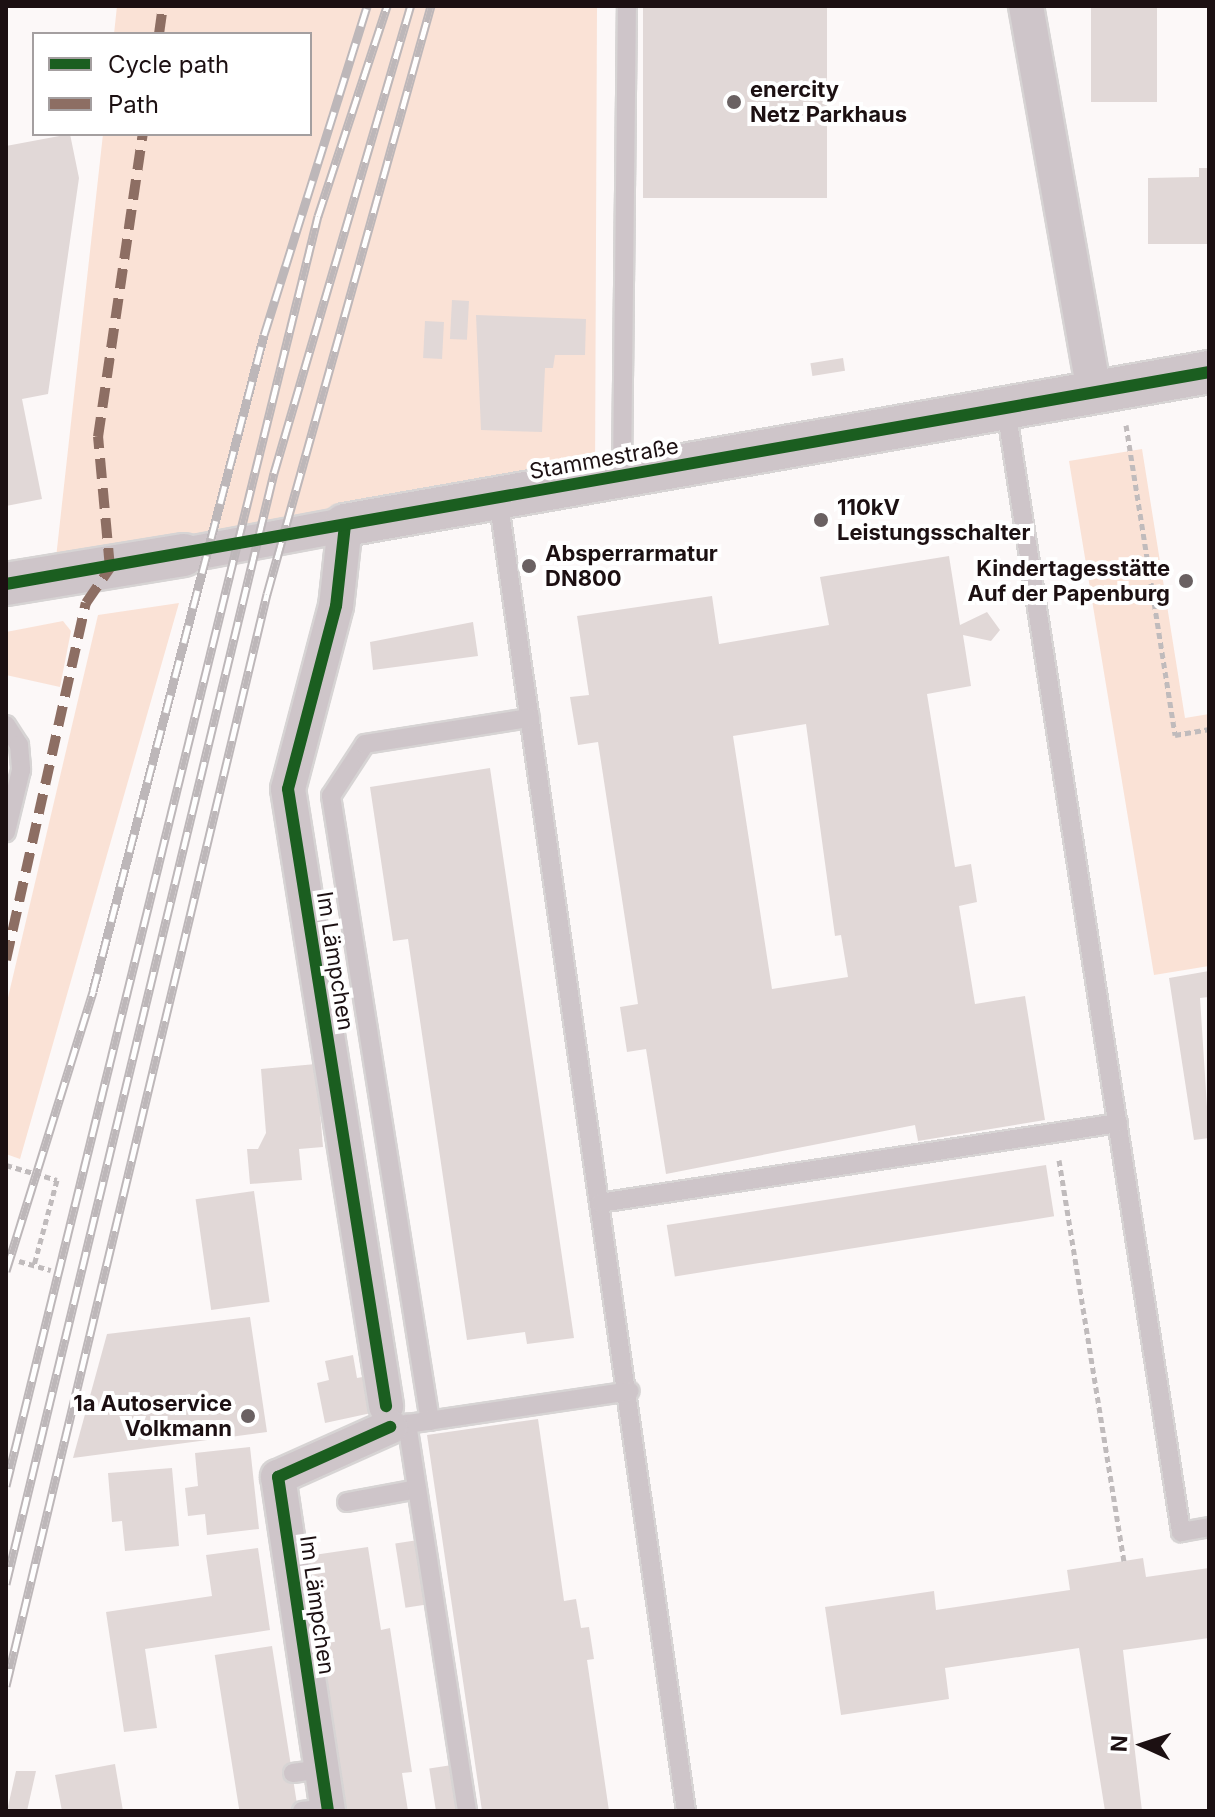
<!DOCTYPE html>
<html>
<head>
<meta charset="utf-8">
<style>
	body { margin:0 }
	#map { position:relative; width:1215px; height:1817px; overflow:hidden; background:#fcf8f8; font-family:Inter,sans-serif }
	div>[style] { position:absolute }
	[style*='--x'] { left:calc(var(--x)*1px); top:calc(var(--y)*1px); width:calc(var(--w)*1px); rotate:calc(var(--a)*1deg) }
	.green>* { inset:0; background:#fae2d6 }
	.building>* { inset:0; background:#e1d8d7; transform-origin:0 0 }
	.path>* { height:5px; margin-top:-2.5px; transform-origin:0; background:repeating-linear-gradient(90deg,#c0bbbc 0 6px,transparent 0 10px) }
	.roads { filter:drop-shadow(2px 0 #d7d4d4) drop-shadow(-2px 0 #d7d4d4) drop-shadow(0 2px #d7d4d4) drop-shadow(0 -2px #d7d4d4) }
	.service>* { height:18px; margin:-9px; padding:0 9px; transform-origin:9px; border-radius:9px; background:#cec5c9 }
	.minor>* { height:34px; margin:-17px; padding:0 17px; transform-origin:17px; border-radius:17px; background:#cec5c9 }
	.tertiary>* { height:42px; margin:-21px; padding:0 21px; transform-origin:21px; border-radius:21px; background:#cec5c9 }
	.rail>* { height:9px; margin-top:-4.5px; transform-origin:0; background:repeating-linear-gradient(90deg,#fff 0 18px,#bdb7b9 0 36px); box-sizing:border-box; border-block:2px solid #bdb7b9 }
	.quiet>* { height:10px; margin-top:-5px; transform-origin:0; background:repeating-linear-gradient(90deg,#8d6e63 0 20px,transparent 0 30px) }
	.cycleway>* { height:12px; margin:-6px; padding:0 6px; transform-origin:6px; border-radius:6px; background:#1b5e20 }
	.dots>* { width:22px; height:22px; translate:-50% -50%; box-sizing:border-box; border:4px solid #fff; border-radius:50% }
	span { translate:-50% -50%; white-space:nowrap; text-align:center; line-height:1.15; -webkit-text-stroke:8px #fff; paint-order:stroke }
	.poi-label { font-size:22px; color:#1c1012; font-weight:700 }
	.left { translate:0 -50%; text-align:left }
	.right { translate:-100% -50%; text-align:right }
	.street-label { font-size:22px; color:#1c1012 }
	.frame { position:absolute; inset:0; border:8px solid #1c1012; pointer-events:none }
	.legend { position:absolute; left:32px; top:32px; width:280px; height:104px; box-sizing:border-box; background:#fff; border:2px solid #a49fa0; margin:0; padding:10px 14px; list-style:none; font-size:24px; color:#1c1012 }
	.legend li { display:flex; align-items:center; gap:16px; height:40px }
	.legend b { width:40px; border:2px solid #a49fa0 }
	.north { position:absolute; left:1103px; top:1705px; width:80px; height:80px; -webkit-text-stroke:6px #fff; paint-order:stroke; rotate:273deg; font-size:22px; font-weight:700; line-height:32px; text-align:center; color:#1c1012 }
	.north::after { content:''; display:block; margin:auto; width:28px; height:36px; background:#1c1012; clip-path:polygon(50% 0,100% 100%,50% 72%,0 100%) }
</style>
</head>
<body>
<div id="map">
	<div class="green">
		<div style="clip-path:polygon(117px 6px,597px 6px,595px 481px,54px 576px,103px 134px,310px 134px,310px 34px,114px 34px)"></div>
		<div style="clip-path:polygon(1142px 449px,1185px 718px,1209px 714px,1209px 966px,1154px 975px,1069px 461px)"></div>
		<div style="clip-path:polygon(179px 603px,20px 1159px,6px 1154px,6px 1006px,98px 615px)"></div>
		<div style="clip-path:polygon(63px 621px,71px 631px,60px 687px,6px 675px,6px 632px)"></div>
	</div>
	<div class="building">
		<div style="left:643px;top:6px;width:184px;height:192px"></div>
		<div style="left:1091px;top:6px;width:66px;height:96px"></div>
		<div style="clip-path:polygon(70px 134px,79px 178px,48px 394px,22px 399px,42px 499px,6px 506px,6px 146px)"></div>
		<div style="clip-path:polygon(1199px 168px,1209px 168px,1209px 244px,1148px 244px,1148px 178px,1199px 177px)"></div>
		<div style="left:452px;top:300px;width:17px;height:39px;rotate:3deg"></div>
		<div style="clip-path:polygon(476px 315px,586px 319px,585px 355px,555px 355px,553px 368px,545px 368px,542px 432px,481px 430px)"></div>
		<div style="left:425px;top:321px;width:19px;height:37px;rotate:3deg"></div>
		<div style="left:843px;top:358px;width:13px;height:33px;rotate:81deg"></div>
		<div style="clip-path:polygon(evenodd,949px 556px,960px 625px,987px 612px,1000px 630px,991px 641px,963px 635px,971px 686px,927px 694px,955px 867px,971px 864px,977px 902px,959px 906px,975px 1004px,1025px 996px,1045px 1120px,918px 1141px,915px 1125px,666px 1174px,646px 1049px,627px 1052px,620px 1007px,638px 1004px,598px 742px,578px 745px,570px 697px,589px 695px,577px 616px,712px 596px,719px 644px,829px 625px,820px 577px,949px 556px,806px 724px,835px 936px,841px 935px,848px 977px,772px 989px,733px 736px,806px 724px)"></div>
		<div style="clip-path:polygon(473px 622px,478px 656px,373px 670px,370px 642px)"></div>
		<div style="clip-path:polygon(490px 768px,574px 1338px,527px 1344px,525px 1332px,467px 1340px,408px 939px,393px 941px,370px 787px)"></div>
		<div style="clip-path:polygon(1209px 971px,1209px 997px,1200px 998px,1209px 1138px,1194px 1140px,1169px 978px)"></div>
		<div style="clip-path:polygon(316px 1064px,323px 1147px,299px 1149px,302px 1180px,250px 1184px,247px 1149px,258px 1149px,266px 1133px,261px 1069px)"></div>
		<div style="left:1046px;top:1165px;width:52px;height:384px;rotate:81deg"></div>
		<div style="left:254px;top:1191px;width:112px;height:59px;rotate:82deg"></div>
		<div style="clip-path:polygon(250px 1317px,267px 1432px,73px 1458px,107px 1334px)"></div>
		<div style="clip-path:polygon(353px 1355px,357px 1378px,368px 1376px,376px 1412px,325px 1423px,317px 1383px,329px 1380px,325px 1361px)"></div>
		<div style="clip-path:polygon(538px 1419px,564px 1601px,576px 1599px,581px 1628px,589px 1627px,594px 1659px,587px 1660px,609px 1811px,482px 1811px,427px 1435px)"></div>
		<div style="clip-path:polygon(250px 1447px,259px 1529px,207px 1535px,205px 1514px,188px 1516px,185px 1488px,198px 1486px,195px 1453px)"></div>
		<div style="clip-path:polygon(172px 1468px,179px 1546px,125px 1551px,122px 1521px,112px 1522px,108px 1473px)"></div>
		<div style="left:418px;top:1540px;width:65px;height:23px;rotate:81deg"></div>
		<div style="clip-path:polygon(368px 1547px,381px 1630px,390px 1628px,412px 1772px,402px 1773px,408px 1811px,346px 1811px,307px 1556px)"></div>
		<div style="clip-path:polygon(258px 1548px,270px 1630px,145px 1649px,157px 1728px,124px 1732px,106px 1612px,212px 1596px,206px 1555px)"></div>
		<div style="clip-path:polygon(1143px 1558px,1146px 1577px,1209px 1568px,1209px 1638px,1123px 1650px,1142px 1811px,1105px 1811px,1079px 1648px,945px 1668px,949px 1699px,841px 1715px,825px 1607px,934px 1591px,936px 1610px,1070px 1590px,1067px 1570px)"></div>
		<div style="left:272px;top:1646px;width:167px;height:58px;rotate:81deg"></div>
		<div style="clip-path:polygon(115px 1764px,123px 1811px,62px 1811px,55px 1775px)"></div>
		<div style="left:452px;top:1765px;width:47px;height:23px;rotate:81deg"></div>
		<div style="clip-path:polygon(16px 1771px,36px 1771px,27px 1811px,7px 1811px)"></div>
	</div>
	<div class="path">
		<div style="--x:1126;--y:425;--w:314;--a:81"></div>
		<div style="--x:1175;--y:735;--w:35;--a:-10"></div>
		<div style="--x:1059;--y:1160;--w:406;--a:80.8"></div>
		<div style="--x:6;--y:1165;--w:53;--a:16.4"></div>
		<div style="--x:57;--y:1180;--w:88;--a:105.1"></div>
		<div style="--x:19;--y:1261;--w:33;--a:16"></div>
	</div>
	<div class="roads">
		<div class="service">
			<div style="--x:1006;--y:409;--w:1137;--a:81.14"></div>
			<div style="--x:1181;--y:1532;--w:28;--a:-10"></div>
			<div style="--x:622;--y:476;--w:470;--a:-89.4"></div>
			<div style="--x:498;--y:498;--w:1326;--a:81.85"></div>
			<div style="--x:6;--y:725;--w:24;--a:57"></div>
			<div style="--x:19;--y:745;--w:25;--a:85"></div>
			<div style="--x:21;--y:770;--w:64;--a:103.6"></div>
			<div style="--x:600;--y:1203;--w:524;--a:-8.78"></div>
			<div style="--x:430;--y:1421;--w:633;--a:-99"></div>
			<div style="--x:331;--y:796;--w:62;--a:-56.8"></div>
			<div style="--x:365;--y:744;--w:167;--a:-9"></div>
			<div style="--x:347;--y:1502;--w:71;--a:-10.5"></div>
			<div style="--x:293;--y:1773;--w:28;--a:-8"></div>
			<div style="--x:302;--y:1811;--w:26;--a:-7"></div>
			<div style="--x:467;--y:1811;--w:392;--a:-98.8"></div>
			<div style="--x:407;--y:1424;--w:225;--a:-8.4"></div>
		</div>
		<div class="minor">
			<div style="--x:1026;--y:6;--w:393;--a:80"></div>
			<div style="--x:184;--y:555;--w:164;--a:-10.6"></div>
			<div style="--x:345;--y:525;--w:81;--a:96.3"></div>
			<div style="--x:336;--y:606;--w:189;--a:104.7"></div>
			<div style="--x:288;--y:789;--w:625;--a:80.97"></div>
			<div style="--x:328;--y:1811;--w:338;--a:-98.5"></div>
			<div style="--x:278;--y:1477;--w:123;--a:-24.1"></div>
		</div>
		<div class="tertiary">
			<div style="--x:345;--y:525;--w:877;--a:-10.04"></div>
			<div style="--x:6;--y:584;--w:180;--a:-9.3"></div>
		</div>
	</div>
	<div class="rail">
		<div style="--x:6;--y:1271;--w:293;--a:-72.7"></div>
		<div style="--x:93;--y:991;--w:678;--a:-75.39"></div>
		<div style="--x:264;--y:335;--w:345;--a:-72.6"></div>
		<div style="--x:6;--y:1486;--w:1308;--a:-76.2"></div>
		<div style="--x:318;--y:216;--w:221;--a:-71.8"></div>
		<div style="--x:6;--y:1584;--w:1143;--a:-76.44"></div>
		<div style="--x:274;--y:473;--w:487;--a:-73.7"></div>
		<div style="--x:6;--y:1686;--w:1123;--a:-76.56"></div>
		<div style="--x:267;--y:594;--w:610;--a:-74.42"></div>
	</div>
	<div class="quiet">
		<div style="--x:159;--y:34;--w:28;--a:-82"></div>
		<div style="--x:6;--y:960;--w:366;--a:-77.4"></div>
		<div style="--x:86;--y:603;--w:42;--a:-55.6"></div>
		<div style="--x:110;--y:568;--w:132;--a:-95.2"></div>
		<div style="--x:98;--y:437;--w:306;--a:-81.6"></div>
	</div>
	<div class="cycleway">
		<div style="--x:345;--y:525;--w:81;--a:96.3"></div>
		<div style="--x:336;--y:606;--w:189;--a:104.7"></div>
		<div style="--x:288;--y:789;--w:625;--a:80.97"></div>
		<div style="--x:6;--y:584;--w:1222;--a:-9.99"></div>
		<div style="--x:328;--y:1811;--w:338;--a:-98.5"></div>
		<div style="--x:278;--y:1477;--w:123;--a:-24.1"></div>
	</div>
	<div class="dots">
		<div style="left:734px;top:102px;background:#6a6162"></div>
		<div style="left:821px;top:520px;background:#6a6162"></div>
		<div style="left:529px;top:566px;background:#6a6162"></div>
		<div style="left:1186px;top:581px;background:#6a6162"></div>
		<div style="left:248px;top:1416px;background:#6a6162"></div>
	</div>
	<div class="poi-label">
		<span class="left" style="left:750px;top:102px">enercity<br>Netz Parkhaus</span>
		<span class="left" style="left:837px;top:520px">110kV<br>Leistungsschalter</span>
		<span class="left" style="left:545px;top:566px">Absperrarmatur<br>DN800</span>
		<span class="right" style="left:1170px;top:581px">Kindertagesstätte<br>Auf der Papenburg</span>
		<span class="right" style="left:232px;top:1416px">1a Autoservice<br>Volkmann</span>
	</div>
	<div class="street-label">
		<span style="left:604px;top:459px;rotate:-10deg">Stammestraße</span>
		<span style="left:335px;top:961px;rotate:81deg">Im Lämpchen</span>
		<span style="left:317px;top:1605px;rotate:82deg">Im Lämpchen</span>
	</div>
	<div class="frame"></div>
	<ul class="legend">
	<li><b style="height:10px;background:#1b5e20"></b>Cycle path</li>
	<li><b style="height:10px;background:#8d6e63"></b>Path</li>
	</ul>
	<div class="north">N</div>
</div>
</body>
</html>
